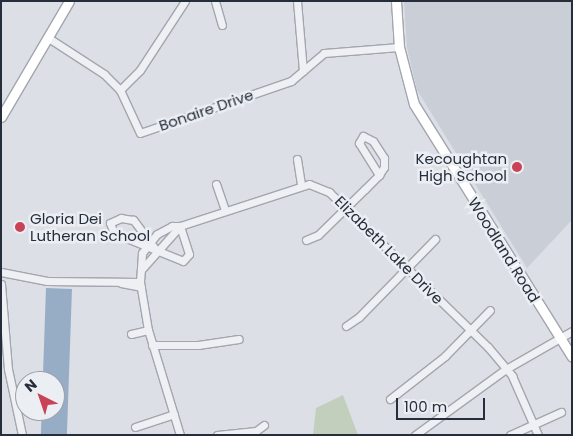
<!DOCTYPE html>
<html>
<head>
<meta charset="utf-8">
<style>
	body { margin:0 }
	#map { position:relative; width:573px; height:436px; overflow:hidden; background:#dcdfe5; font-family:Poppins,sans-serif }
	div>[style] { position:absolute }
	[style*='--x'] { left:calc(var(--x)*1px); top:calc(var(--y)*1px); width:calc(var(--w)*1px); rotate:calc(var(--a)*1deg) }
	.built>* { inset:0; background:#cacfd7 }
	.green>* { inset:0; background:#c2cfbd }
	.water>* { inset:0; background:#97adc5; transform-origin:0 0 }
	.roads { filter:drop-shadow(1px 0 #a2a6af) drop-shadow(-1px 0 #a2a6af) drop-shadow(0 1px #a2a6af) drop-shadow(0 -1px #a2a6af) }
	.minor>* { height:7px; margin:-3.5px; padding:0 3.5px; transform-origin:3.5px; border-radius:3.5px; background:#eef0f4 }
	.major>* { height:9px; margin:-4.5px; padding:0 4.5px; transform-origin:4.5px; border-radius:4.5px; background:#fff }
	.dots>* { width:14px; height:14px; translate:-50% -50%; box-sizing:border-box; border:2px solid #ebeef3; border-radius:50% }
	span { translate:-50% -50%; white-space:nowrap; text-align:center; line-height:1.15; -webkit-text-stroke:5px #ebeef3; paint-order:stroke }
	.street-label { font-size:15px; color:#262e3b }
	.poi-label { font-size:15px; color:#262e3b }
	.right { translate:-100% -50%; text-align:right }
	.left { translate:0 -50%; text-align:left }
	.frame { position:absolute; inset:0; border:2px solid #262e3b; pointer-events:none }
	.north { position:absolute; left:15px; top:371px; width:50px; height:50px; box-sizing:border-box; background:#ebeef3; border:1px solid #9ca1a9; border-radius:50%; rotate:319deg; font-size:14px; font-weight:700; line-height:20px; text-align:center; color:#262e3b }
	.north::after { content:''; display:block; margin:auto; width:18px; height:22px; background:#c94256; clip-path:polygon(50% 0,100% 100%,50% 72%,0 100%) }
	.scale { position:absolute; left:396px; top:398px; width:89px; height:22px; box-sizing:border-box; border:2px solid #262e3b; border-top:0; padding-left:6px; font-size:15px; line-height:18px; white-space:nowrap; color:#262e3b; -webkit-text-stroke:4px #ebeef3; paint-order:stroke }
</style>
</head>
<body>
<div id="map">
	<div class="built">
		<div style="clip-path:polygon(404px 1px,572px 1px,572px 220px,527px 268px,417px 90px,407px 48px)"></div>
	</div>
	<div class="green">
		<div style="clip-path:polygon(343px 395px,358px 435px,313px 435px,316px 408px)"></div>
	</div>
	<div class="water">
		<div style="left:46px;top:288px;width:26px;height:148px;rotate:2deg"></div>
	</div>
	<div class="roads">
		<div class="minor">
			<div style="--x:215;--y:1;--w:25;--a:74"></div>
			<div style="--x:297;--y:1;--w:70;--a:85.1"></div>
			<div style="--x:47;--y:37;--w:68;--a:33"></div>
			<div style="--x:104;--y:74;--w:23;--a:45"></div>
			<div style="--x:120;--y:90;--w:47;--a:65.1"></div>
			<div style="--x:140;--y:133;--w:160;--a:-19"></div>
			<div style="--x:291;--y:81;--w:43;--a:-40.3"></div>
			<div style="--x:324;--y:53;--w:75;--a:-4.6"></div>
			<div style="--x:120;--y:90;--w:28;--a:-45"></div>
			<div style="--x:140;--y:70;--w:82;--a:-56.9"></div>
			<div style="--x:297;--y:159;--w:26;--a:81"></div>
			<div style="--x:216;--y:184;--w:28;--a:71"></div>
			<div style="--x:306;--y:240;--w:13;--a:-23"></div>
			<div style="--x:318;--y:235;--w:66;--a:-44.4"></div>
			<div style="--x:365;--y:189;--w:20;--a:-45"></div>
			<div style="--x:379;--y:175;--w:9;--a:-58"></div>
			<div style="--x:384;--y:167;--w:9;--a:-90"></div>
			<div style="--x:384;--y:158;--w:20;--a:-123"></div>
			<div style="--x:373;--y:141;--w:11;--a:-153"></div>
			<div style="--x:363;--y:136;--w:8;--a:120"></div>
			<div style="--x:359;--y:143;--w:38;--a:58"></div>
			<div style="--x:156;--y:250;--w:38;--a:-127"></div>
			<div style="--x:133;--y:220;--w:12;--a:-171"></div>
			<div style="--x:121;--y:218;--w:12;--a:156"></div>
			<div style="--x:110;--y:223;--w:11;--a:68"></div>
			<div style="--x:114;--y:233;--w:74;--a:22.1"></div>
			<div style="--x:183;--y:261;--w:9;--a:-49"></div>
			<div style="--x:189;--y:254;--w:29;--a:-108"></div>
			<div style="--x:141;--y:270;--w:59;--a:-48.4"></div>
			<div style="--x:1;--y:272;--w:47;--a:11.1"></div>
			<div style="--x:47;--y:281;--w:93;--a:0.6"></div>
			<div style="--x:121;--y:283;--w:20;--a:11"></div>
			<div style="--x:1;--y:284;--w:85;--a:85.3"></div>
			<div style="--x:8;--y:369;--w:67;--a:78"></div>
			<div style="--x:346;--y:326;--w:16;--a:-35"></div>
			<div style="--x:359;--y:317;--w:109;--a:-45.7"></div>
			<div style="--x:131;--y:334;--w:17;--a:-13"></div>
			<div style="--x:152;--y:345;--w:46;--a:0"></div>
			<div style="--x:198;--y:345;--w:41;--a:-8.3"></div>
			<div style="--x:390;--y:399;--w:70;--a:-38"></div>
			<div style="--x:445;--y:356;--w:64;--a:-45.6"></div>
			<div style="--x:135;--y:427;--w:41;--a:-18.4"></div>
			<div style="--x:180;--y:435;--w:110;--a:-106.9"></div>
			<div style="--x:148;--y:330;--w:49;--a:-99.5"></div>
			<div style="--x:140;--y:282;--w:29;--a:-86"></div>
			<div style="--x:142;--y:253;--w:24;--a:-52"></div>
			<div style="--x:157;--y:234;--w:17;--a:-28"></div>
			<div style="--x:172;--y:226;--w:8;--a:0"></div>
			<div style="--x:180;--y:226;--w:136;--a:-18"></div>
			<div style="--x:309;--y:184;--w:22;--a:22"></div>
			<div style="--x:329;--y:192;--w:222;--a:44.3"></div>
			<div style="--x:488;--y:347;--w:38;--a:50"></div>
			<div style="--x:512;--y:376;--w:64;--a:66.2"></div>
			<div style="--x:217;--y:435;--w:39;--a:-6"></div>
			<div style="--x:256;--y:431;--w:10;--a:-37"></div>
			<div style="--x:415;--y:435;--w:112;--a:-36"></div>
			<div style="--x:506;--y:369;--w:76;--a:-29.9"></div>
			<div style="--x:510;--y:435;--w:56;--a:-24.3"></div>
		</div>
		<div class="major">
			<div style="--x:396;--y:1;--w:46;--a:86.3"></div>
			<div style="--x:399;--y:47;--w:59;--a:75.3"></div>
			<div style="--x:414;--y:104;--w:298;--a:58"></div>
			<div style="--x:1;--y:117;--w:134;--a:-59.6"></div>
		</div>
	</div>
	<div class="dots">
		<div style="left:517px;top:167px;background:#c94256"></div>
		<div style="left:20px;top:227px;background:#c94256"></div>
	</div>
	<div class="street-label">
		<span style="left:206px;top:110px;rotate:-19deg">Bonaire Drive</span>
		<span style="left:389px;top:250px;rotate:45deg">Elizabeth Lake Drive</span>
		<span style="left:504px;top:250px;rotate:58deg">Woodland Road</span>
	</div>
	<div class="poi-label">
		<span class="right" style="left:507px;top:167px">Kecoughtan<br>High School</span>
		<span class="left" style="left:30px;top:227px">Gloria Dei<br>Lutheran School</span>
	</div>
	<div class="frame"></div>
	<div class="north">N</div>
	<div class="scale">100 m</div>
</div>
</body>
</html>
